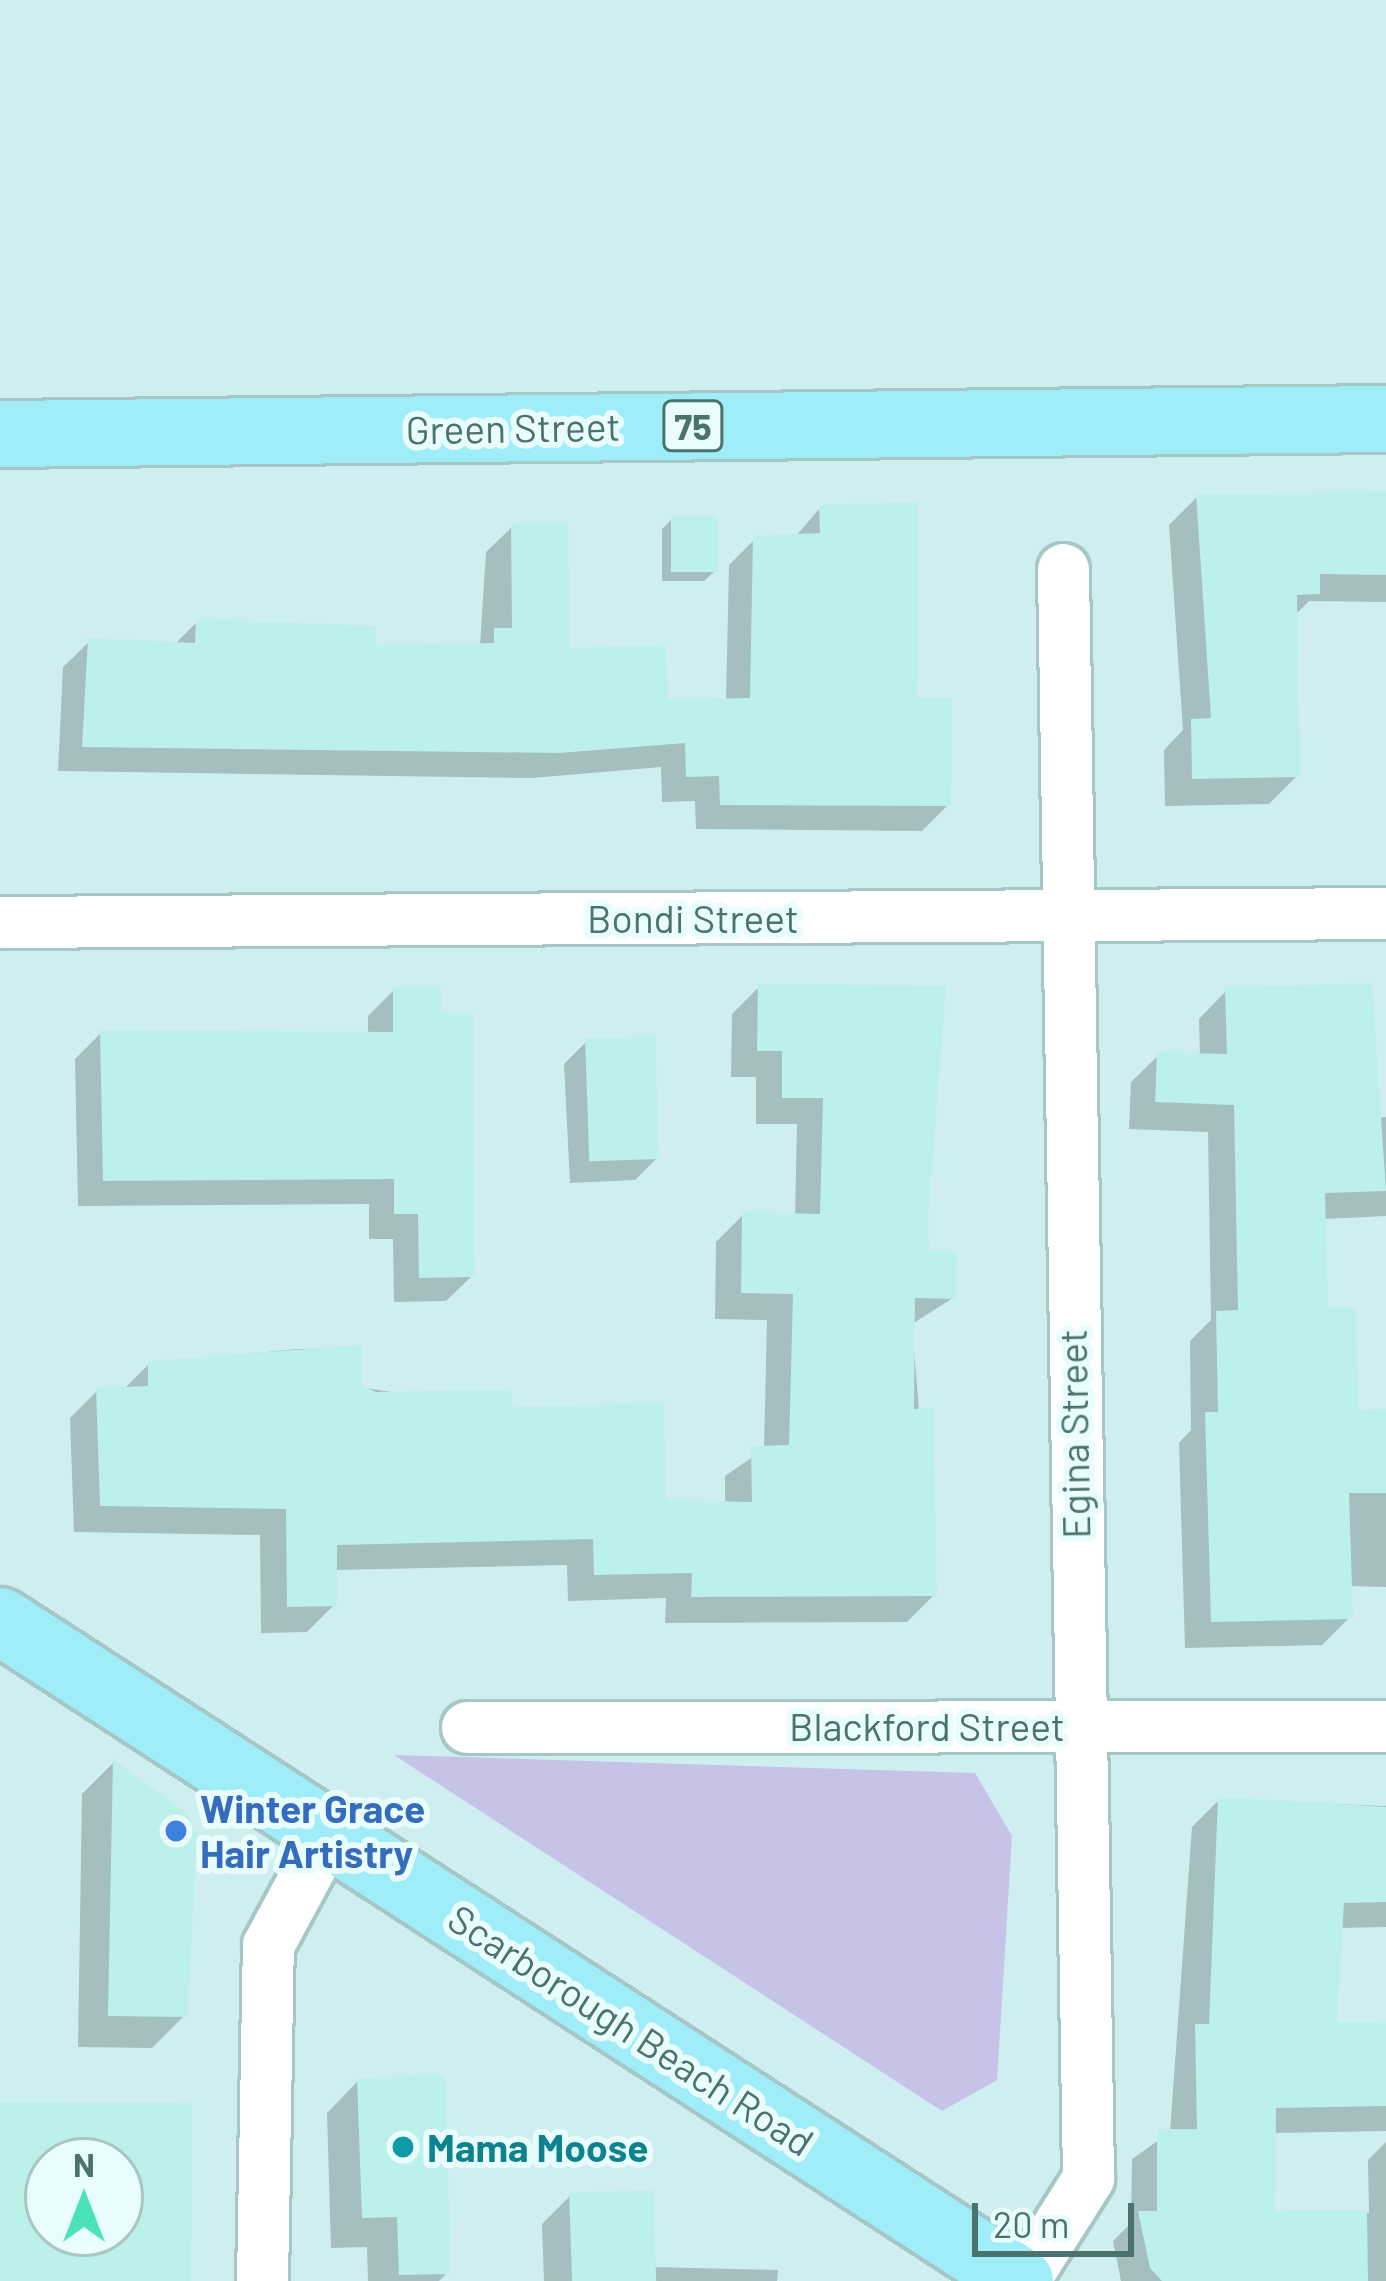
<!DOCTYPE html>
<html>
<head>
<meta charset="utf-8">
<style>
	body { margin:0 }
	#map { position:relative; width:1386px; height:2281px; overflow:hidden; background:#e3f9fb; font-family:Barlow,sans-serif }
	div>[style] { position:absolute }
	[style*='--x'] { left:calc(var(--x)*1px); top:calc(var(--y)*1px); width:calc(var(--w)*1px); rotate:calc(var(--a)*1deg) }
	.residential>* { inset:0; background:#cfeef0 }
	.green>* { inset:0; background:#c6c2e8 }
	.shadow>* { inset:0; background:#0003 }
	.building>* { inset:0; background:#bcf0ea; transform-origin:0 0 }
	.roads { filter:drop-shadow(3px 0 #a5c7c5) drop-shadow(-3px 0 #a5c7c5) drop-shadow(0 3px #a5c7c5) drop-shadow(0 -3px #a5c7c5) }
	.street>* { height:51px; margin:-25.5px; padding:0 25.5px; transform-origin:25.5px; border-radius:25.5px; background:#fff }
	.primary>* { height:66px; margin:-33px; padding:0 33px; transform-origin:33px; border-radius:33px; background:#9eedf8 }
	.dots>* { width:33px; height:33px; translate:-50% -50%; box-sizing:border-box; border:6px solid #e9fcfe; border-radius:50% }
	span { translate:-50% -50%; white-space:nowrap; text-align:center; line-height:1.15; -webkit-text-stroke:12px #e9fcfe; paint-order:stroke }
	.shield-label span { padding:3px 9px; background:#e9fcfe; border:3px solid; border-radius:9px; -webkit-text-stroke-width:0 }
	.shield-label { font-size:36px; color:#4a736d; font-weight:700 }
	.street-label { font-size:39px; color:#4a736d }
	.shop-label { font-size:39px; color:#366cbe; font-weight:700 }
	.left { translate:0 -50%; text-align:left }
	.culture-label { font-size:39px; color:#0d838f; font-weight:700 }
	.north { position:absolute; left:24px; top:2137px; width:120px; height:120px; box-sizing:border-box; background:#e9fcfe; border:3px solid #a9c5c4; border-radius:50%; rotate:0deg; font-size:33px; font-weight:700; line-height:48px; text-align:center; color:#4a736d }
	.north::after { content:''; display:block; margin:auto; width:42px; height:54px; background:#4ce2b8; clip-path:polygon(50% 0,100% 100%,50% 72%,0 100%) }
	.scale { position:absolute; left:972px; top:2203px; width:162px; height:54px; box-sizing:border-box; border:6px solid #4a736d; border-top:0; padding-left:15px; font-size:36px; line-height:42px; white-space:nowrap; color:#4a736d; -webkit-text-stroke:9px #e9fcfe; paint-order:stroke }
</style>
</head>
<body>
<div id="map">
	<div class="residential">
		<div style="clip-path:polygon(evenodd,0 0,1386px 0,1386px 2281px,0 2281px,0 0,48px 2161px,120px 2161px,120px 2233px,48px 2233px,48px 2161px)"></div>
	</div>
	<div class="green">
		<div style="clip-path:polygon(394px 1755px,975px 1773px,1012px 1836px,997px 2080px,942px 2111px)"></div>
	</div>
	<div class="shadow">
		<div style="clip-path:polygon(1197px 497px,1386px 500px,1386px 602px,1309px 601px,1294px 616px,1297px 776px,1269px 804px,1165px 806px,1164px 750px,1183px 730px,1169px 525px)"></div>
		<div style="clip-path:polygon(820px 508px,948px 805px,922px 831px,696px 829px,695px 801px,662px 802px,661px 767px,532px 778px,58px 771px,63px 667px,89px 642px,174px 645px,197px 622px,373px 648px,480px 646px,486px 552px,512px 527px,567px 651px,665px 703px,726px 702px,729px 565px,755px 539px,795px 537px)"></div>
		<div style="clip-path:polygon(672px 519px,715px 571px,704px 581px,662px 581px,662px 529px)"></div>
		<div style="clip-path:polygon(759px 987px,925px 1217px,926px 1254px,953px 1298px,912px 1324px,934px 1595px,907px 1622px,665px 1623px,666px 1598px,568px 1601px,567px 1565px,334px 1570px,334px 1605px,307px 1632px,261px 1633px,260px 1535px,74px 1532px,70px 1418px,97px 1391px,123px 1390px,149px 1364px,297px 1349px,359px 1348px,359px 1387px,509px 1410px,663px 1503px,725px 1505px,725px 1476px,764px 1449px,767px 1320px,715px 1319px,716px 1242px,743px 1215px,795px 1216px,797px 1124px,756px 1124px,756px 1077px,731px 1077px,732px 1014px)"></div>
		<div style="clip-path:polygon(394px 990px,472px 1276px,446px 1301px,394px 1302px,393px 1239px,369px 1239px,369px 1204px,78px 1206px,75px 1059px,101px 1033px,368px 1034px,368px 1016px)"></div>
		<div style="clip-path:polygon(1226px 991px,1373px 1118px,1386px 1117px,1386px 1216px,1323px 1219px,1325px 1311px,1355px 1413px,1386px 1413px,1386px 1587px,1349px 1586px,1350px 1617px,1322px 1645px,1185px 1648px,1179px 1443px,1191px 1430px,1190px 1341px,1211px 1320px,1208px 1132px,1129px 1129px,1131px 1082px,1159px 1055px,1200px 1056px,1199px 1019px)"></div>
		<div style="clip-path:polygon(586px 1042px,657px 1158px,635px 1180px,570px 1183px,564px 1064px)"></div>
		<div style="clip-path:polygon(113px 1763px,184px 2016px,152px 2048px,78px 2047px,82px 1794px)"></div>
		<div style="clip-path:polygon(1219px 1800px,1386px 1806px,1386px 1927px,1340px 1928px,1334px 2025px,1386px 2024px,1386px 2131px,1273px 2133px,1272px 2215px,1369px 2213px,1368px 2160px,1386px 2142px,1386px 2281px,1121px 2281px,1113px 2241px,1131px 2223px,1132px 2159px,1170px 2132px,1192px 1827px)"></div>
		<div style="clip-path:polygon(358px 2081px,448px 2272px,439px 2281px,368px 2281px,367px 2247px,331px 2248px,327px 2113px)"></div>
		<div style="clip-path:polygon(570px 2196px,652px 2267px,778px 2270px,777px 2281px,544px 2281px,542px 2224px)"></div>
	</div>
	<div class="building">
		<div style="clip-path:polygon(1386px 492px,1386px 575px,1320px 574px,1320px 594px,1297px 595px,1300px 777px,1192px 779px,1191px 719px,1211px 718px,1196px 494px)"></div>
		<div style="clip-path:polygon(918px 502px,917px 698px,952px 699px,951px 806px,720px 805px,719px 776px,686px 777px,685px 743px,559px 753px,82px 747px,88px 638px,195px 643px,196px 619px,375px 626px,376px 645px,494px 643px,494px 628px,512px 628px,511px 524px,568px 523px,570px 648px,666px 645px,668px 700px,750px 698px,753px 536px,820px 533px,819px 505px)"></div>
		<div style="left:671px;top:516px;width:47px;height:56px"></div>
		<div style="clip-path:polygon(1372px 983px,1386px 1191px,1325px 1193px,1328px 1308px,1356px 1308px,1358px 1410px,1386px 1409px,1386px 1493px,1349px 1493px,1353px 1619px,1211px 1622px,1205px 1412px,1218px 1412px,1216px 1311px,1238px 1310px,1234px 1105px,1155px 1102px,1157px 1052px,1227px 1054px,1225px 988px)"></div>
		<div style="clip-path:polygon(758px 984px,946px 986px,928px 1217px,929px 1251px,957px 1251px,956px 1299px,915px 1298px,914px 1409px,933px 1408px,937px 1596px,691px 1597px,692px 1573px,594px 1575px,593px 1539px,337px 1545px,337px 1606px,287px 1607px,286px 1509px,100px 1506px,96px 1388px,148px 1386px,148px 1361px,362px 1345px,362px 1385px,376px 1392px,511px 1389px,512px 1407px,664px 1403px,666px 1500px,752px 1502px,751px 1446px,789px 1445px,793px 1294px,741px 1293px,742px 1212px,820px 1214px,823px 1098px,782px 1098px,782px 1051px,757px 1051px)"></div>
		<div style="clip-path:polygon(393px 987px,441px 987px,441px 1013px,473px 1013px,475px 1277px,419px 1278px,418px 1214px,394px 1214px,394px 1179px,103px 1181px,100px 1030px,393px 1032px)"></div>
		<div style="left:655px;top:1036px;width:123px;height:70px;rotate:88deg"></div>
		<div style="clip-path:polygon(113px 1759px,185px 1812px,197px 1835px,187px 2017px,108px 2016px)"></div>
		<div style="clip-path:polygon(1218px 1797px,1386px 1807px,1386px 1902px,1344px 1903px,1337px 2022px,1386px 2021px,1386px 2106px,1276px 2108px,1275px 2211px,1367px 2210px,1368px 2281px,1162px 2281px,1150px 2268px,1138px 2211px,1157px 2211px,1157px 2129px,1197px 2129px,1195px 2024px,1209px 2024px)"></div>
		<div style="clip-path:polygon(445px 2075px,451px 2274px,399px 2275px,397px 2217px,362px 2218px,357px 2078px)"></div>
		<div style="clip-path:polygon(evenodd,0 2102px,192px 2103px,191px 2281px,0 2281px,0 2102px,48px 2161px,120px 2161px,120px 2233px,48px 2233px,48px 2161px)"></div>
		<div style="left:653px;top:2190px;width:91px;height:84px;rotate:88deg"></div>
	</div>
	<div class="roads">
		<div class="street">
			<div style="--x:0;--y:922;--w:1386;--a:-0.37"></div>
			<div style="--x:467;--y:1727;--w:919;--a:-0.06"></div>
			<div style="--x:262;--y:2281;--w:336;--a:-89"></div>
			<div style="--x:268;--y:1945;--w:126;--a:-61.6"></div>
			<div style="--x:1023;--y:2281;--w:122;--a:-57.7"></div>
			<div style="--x:1088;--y:2178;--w:1609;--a:-90.89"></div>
		</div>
		<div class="primary">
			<div style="--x:0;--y:434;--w:1386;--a:-0.62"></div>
			<div style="--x:0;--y:1621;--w:1215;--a:32.91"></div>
		</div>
	</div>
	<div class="dots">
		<div style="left:176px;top:1831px;background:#3f7fe0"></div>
		<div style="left:403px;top:2147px;background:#0f9aa8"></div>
	</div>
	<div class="shield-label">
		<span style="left:693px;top:426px">75</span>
	</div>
	<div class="street-label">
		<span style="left:513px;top:428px;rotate:-1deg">Green Street</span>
		<span style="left:693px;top:918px">Bondi Street</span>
		<span style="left:1074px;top:1434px;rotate:-91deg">Egina Street</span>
		<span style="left:927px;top:1726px">Blackford Street</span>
		<span style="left:631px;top:2030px;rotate:33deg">Scarborough Beach Road</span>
	</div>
	<div class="shop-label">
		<span class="left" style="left:200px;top:1831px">Winter Grace<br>Hair Artistry</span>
	</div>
	<div class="culture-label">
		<span class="left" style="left:427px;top:2147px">Mama Moose</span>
	</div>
	<div class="north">N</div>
	<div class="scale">20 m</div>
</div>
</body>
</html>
